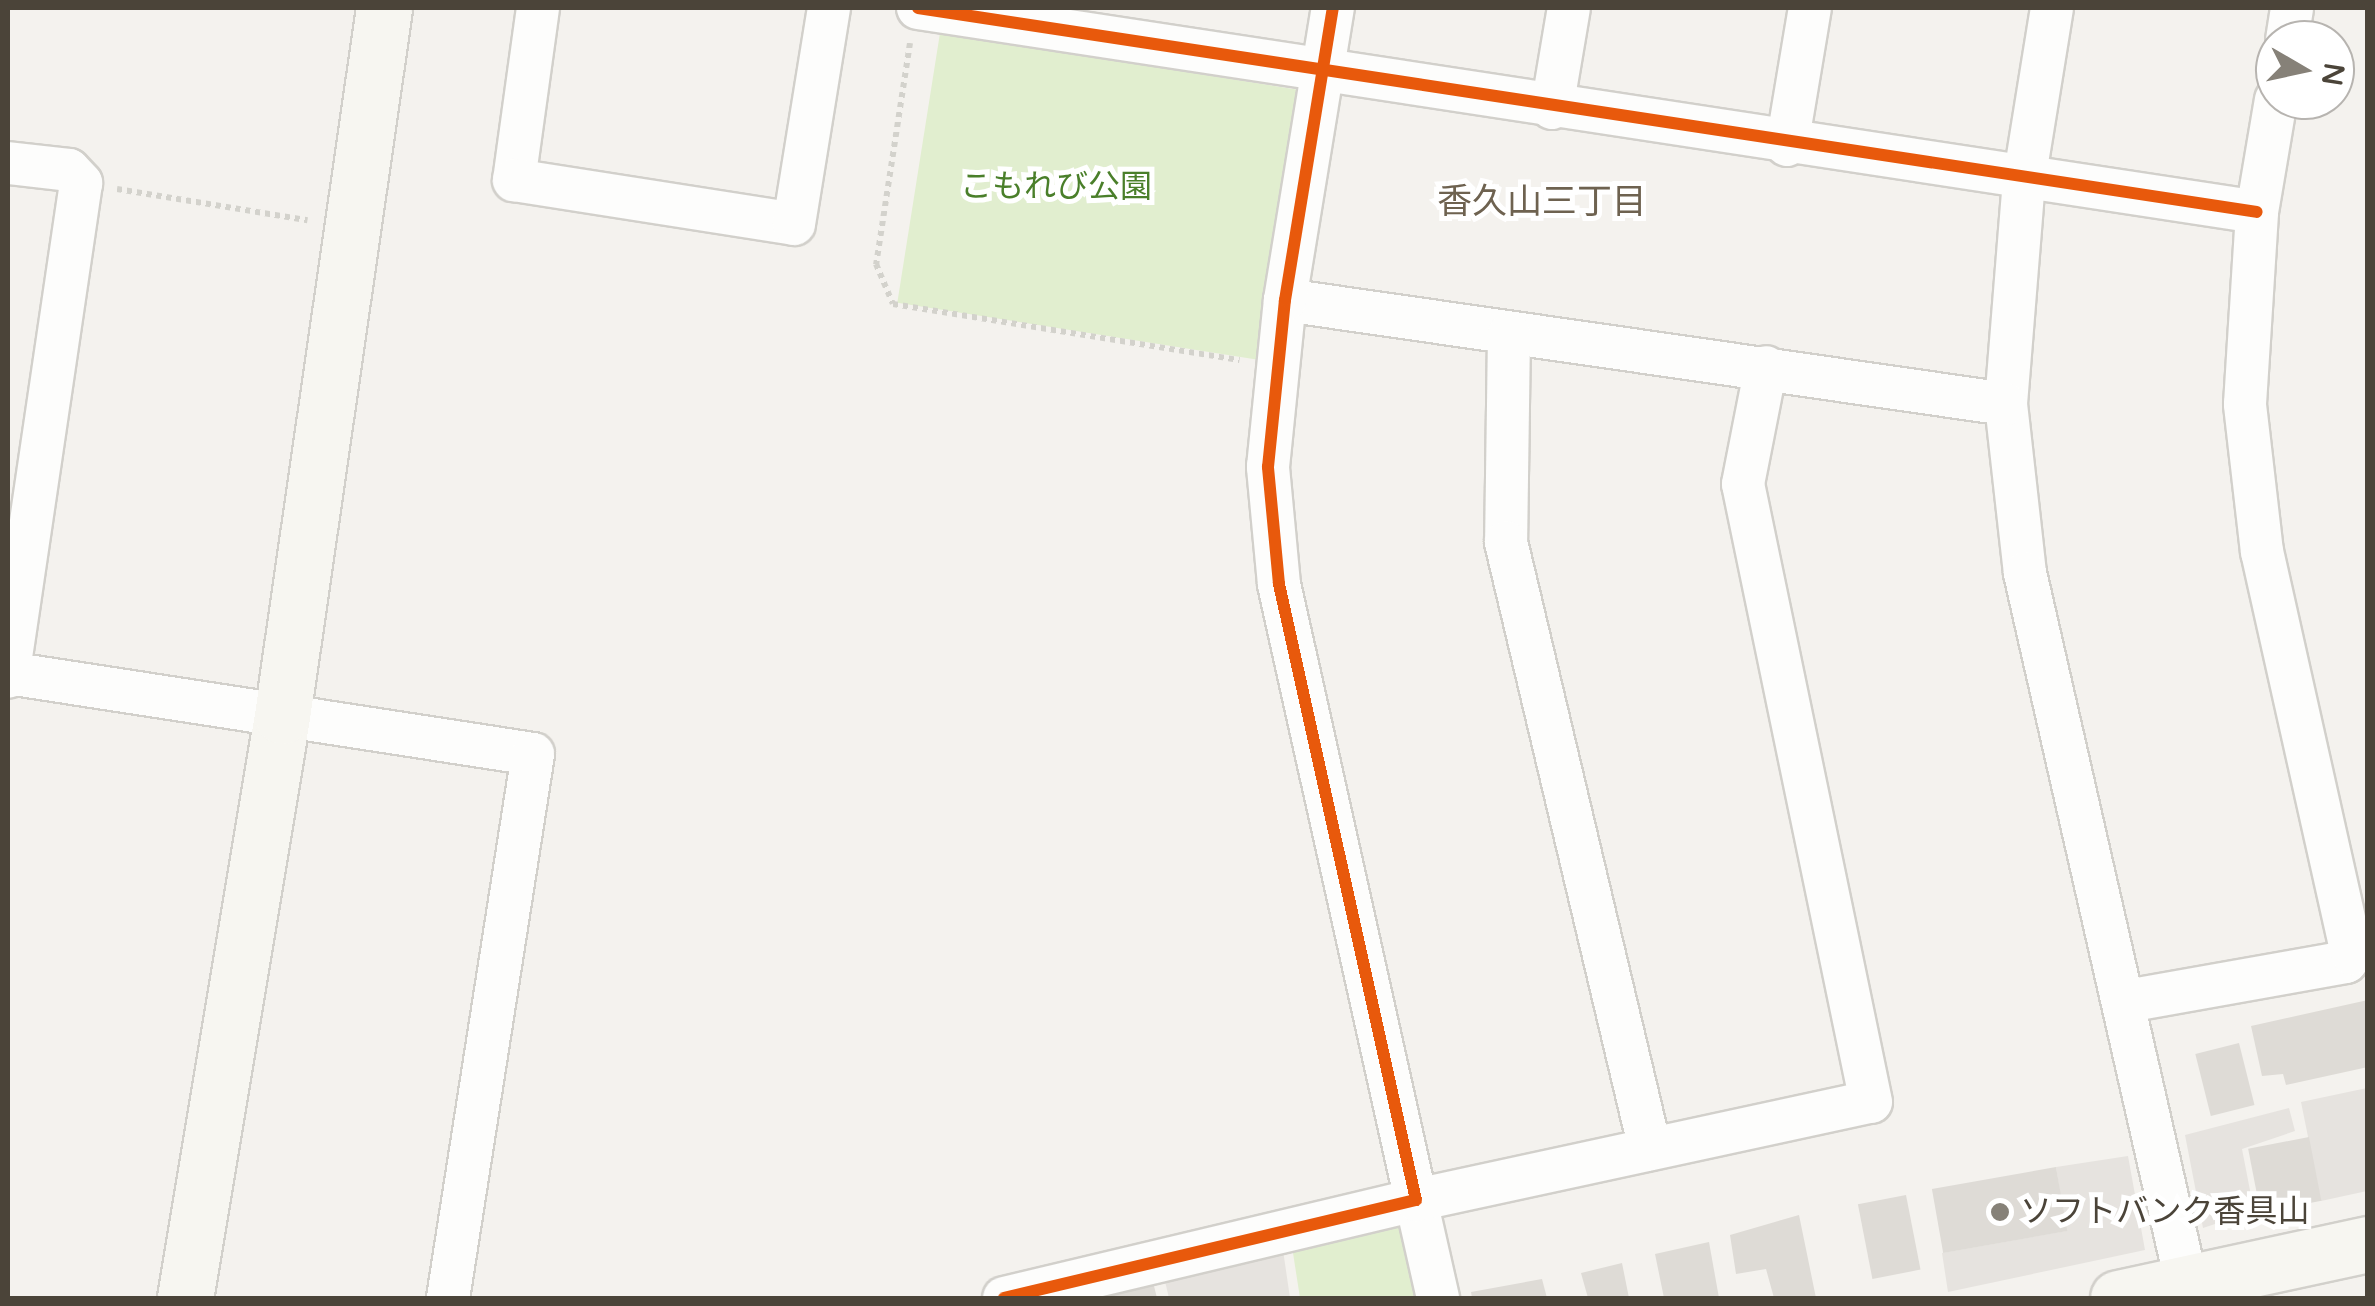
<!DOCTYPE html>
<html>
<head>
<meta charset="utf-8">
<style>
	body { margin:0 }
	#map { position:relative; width:2375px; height:1306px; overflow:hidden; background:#f4f2ee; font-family:"Varela Round","Noto Sans JP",sans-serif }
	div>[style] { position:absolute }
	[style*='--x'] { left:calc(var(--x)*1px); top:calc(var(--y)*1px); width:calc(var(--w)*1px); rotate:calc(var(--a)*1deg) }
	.green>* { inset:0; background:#e1eecf; transform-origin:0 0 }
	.parking>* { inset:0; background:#e6e3df }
	.building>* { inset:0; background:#dedbd6; transform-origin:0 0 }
	.path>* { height:6px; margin-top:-3px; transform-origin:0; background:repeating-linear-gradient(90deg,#d3d2cc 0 5px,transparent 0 10px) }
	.roads { filter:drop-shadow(2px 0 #d2d0cb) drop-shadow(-2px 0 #d2d0cb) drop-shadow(0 2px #d2d0cb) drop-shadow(0 -2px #d2d0cb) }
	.street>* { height:42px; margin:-21px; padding:0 21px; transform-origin:21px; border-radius:21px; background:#fdfdfc }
	.secondary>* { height:55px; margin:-27.5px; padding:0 27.5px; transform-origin:27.5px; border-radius:27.5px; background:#f7f6f1 }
	.cycleway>* { height:12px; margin:-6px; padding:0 6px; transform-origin:6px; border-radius:6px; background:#e8590c }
	.dots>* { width:28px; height:28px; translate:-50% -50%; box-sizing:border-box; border:5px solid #fff; border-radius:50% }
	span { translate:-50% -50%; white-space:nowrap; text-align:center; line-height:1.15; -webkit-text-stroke:10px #fff; paint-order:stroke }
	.park-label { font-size:32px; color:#4a7f2a }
	.poi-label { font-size:32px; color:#4b4439 }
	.left { translate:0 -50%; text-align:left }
	.neighbourhood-label { font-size:35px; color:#6e6250 }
	.frame { position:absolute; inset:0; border:10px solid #4b4439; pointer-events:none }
	.north { position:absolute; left:2255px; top:20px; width:100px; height:100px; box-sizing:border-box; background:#fff; border:2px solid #b7b4b0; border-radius:50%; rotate:99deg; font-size:28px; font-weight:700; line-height:40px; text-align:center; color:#4b4439 }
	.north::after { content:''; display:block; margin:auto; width:35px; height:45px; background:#868178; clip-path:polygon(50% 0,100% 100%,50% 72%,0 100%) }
</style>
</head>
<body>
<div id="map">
	<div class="green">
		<div style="left:940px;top:33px;width:370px;height:273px;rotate:9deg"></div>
		<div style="clip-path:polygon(1409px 1213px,1429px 1298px,1300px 1298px,1291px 1240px)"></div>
	</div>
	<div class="parking">
		<div style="clip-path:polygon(2367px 1088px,2367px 1191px,2321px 1201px,2301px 1102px)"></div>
		<div style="clip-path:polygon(2289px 1108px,2295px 1131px,2242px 1149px,2254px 1211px,2203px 1228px,2185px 1135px)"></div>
		<div style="clip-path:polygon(2128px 1156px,2145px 1250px,1948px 1292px,1942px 1253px,2066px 1231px,2056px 1167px)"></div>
		<div style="clip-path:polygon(1282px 1243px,1290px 1298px,1169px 1298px,1163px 1273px)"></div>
	</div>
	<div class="building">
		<div style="clip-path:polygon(2368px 1000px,2368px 1067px,2286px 1085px,2283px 1074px,2262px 1076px,2251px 1026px)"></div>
		<div style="left:2239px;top:1043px;width:64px;height:45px;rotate:76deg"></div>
		<div style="left:2309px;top:1137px;width:65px;height:62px;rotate:79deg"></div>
		<div style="left:2056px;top:1167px;width:65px;height:126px;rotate:80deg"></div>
		<div style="left:1906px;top:1195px;width:76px;height:49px;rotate:79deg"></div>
		<div style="clip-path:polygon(1799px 1215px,1816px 1298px,1774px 1298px,1766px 1269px,1736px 1274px,1730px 1235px)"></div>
		<div style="clip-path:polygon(1709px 1242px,1719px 1298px,1664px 1298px,1655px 1254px)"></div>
		<div style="clip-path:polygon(1622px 1263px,1629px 1298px,1588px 1298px,1581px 1273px)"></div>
		<div style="clip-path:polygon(1151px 1274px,1157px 1298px,1089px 1298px)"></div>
		<div style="clip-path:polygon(1542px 1279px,1547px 1298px,1472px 1298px,1471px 1292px)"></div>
	</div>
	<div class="path">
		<div style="--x:910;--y:43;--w:224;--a:98.7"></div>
		<div style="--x:876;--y:264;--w:43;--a:67"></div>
		<div style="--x:893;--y:304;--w:351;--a:9.2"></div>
		<div style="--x:117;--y:189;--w:193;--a:9.3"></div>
	</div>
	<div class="roads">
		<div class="street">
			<div style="--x:538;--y:8;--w:174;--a:97.9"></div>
			<div style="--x:514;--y:180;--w:283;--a:8.9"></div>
			<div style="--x:794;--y:224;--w:219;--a:-80.8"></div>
			<div style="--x:918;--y:8;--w:1354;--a:8.66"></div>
			<div style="--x:2052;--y:8;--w:174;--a:99.2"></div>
			<div style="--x:2024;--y:180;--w:225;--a:94.6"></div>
			<div style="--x:2006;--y:404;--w:170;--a:83.6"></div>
			<div style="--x:2025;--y:573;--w:744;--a:77.18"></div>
			<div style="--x:2287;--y:40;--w:32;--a:-81"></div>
			<div style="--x:1552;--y:108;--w:101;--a:-80.4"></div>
			<div style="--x:1787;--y:145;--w:139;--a:-80.5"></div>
			<div style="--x:8;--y:163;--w:61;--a:6.5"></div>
			<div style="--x:69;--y:170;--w:18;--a:47"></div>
			<div style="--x:81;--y:183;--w:499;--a:98.4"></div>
			<div style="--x:1285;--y:300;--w:728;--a:8.21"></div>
			<div style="--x:1509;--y:334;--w:208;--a:90.8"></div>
			<div style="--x:1506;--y:542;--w:624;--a:76.65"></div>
			<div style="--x:8;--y:673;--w:531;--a:8.77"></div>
			<div style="--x:533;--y:754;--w:551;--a:98.88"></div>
			<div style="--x:2127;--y:1001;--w:222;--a:-10.1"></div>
			<div style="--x:2346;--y:962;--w:10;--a:-53"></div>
			<div style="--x:2352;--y:954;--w:412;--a:-102.6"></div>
			<div style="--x:2262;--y:552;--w:149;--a:-96.6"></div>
			<div style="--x:2245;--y:404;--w:192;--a:-86.4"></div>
			<div style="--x:2257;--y:212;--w:114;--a:-80.4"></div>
			<div style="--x:1004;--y:1298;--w:423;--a:-13.4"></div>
			<div style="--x:1416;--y:1200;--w:631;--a:-102.54"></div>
			<div style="--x:1279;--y:584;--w:118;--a:-95.4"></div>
			<div style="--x:1268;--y:467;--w:168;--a:-84.2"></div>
			<div style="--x:1285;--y:300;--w:296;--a:-80.7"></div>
			<div style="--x:1438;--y:1298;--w:100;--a:-102.7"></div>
			<div style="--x:1416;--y:1200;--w:465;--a:-12.2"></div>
			<div style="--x:1871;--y:1102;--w:631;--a:-101.7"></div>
			<div style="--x:1743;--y:484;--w:119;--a:-78.9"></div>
		</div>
		<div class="secondary">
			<div style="--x:185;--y:1298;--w:590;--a:-80.54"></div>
			<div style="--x:282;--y:716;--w:715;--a:-81.8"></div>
			<div style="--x:2118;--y:1298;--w:256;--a:-12.2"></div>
		</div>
	</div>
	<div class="cycleway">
		<div style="--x:918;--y:8;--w:1354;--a:8.66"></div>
		<div style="--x:1004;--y:1298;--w:423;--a:-13.4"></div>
		<div style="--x:1416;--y:1200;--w:631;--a:-102.54"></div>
		<div style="--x:1279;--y:584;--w:118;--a:-95.4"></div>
		<div style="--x:1268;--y:467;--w:168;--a:-84.2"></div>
		<div style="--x:1285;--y:300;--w:296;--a:-80.7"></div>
	</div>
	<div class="dots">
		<div style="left:2000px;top:1212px;background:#868178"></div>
	</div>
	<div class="park-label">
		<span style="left:1056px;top:187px">こもれび公園</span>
	</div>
	<div class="poi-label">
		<span class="left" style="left:2020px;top:1212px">ソフトバンク香具山</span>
	</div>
	<div class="neighbourhood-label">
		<span style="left:1542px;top:202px">香久山三丁目</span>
	</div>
	<div class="frame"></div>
	<div class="north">N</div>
</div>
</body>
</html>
